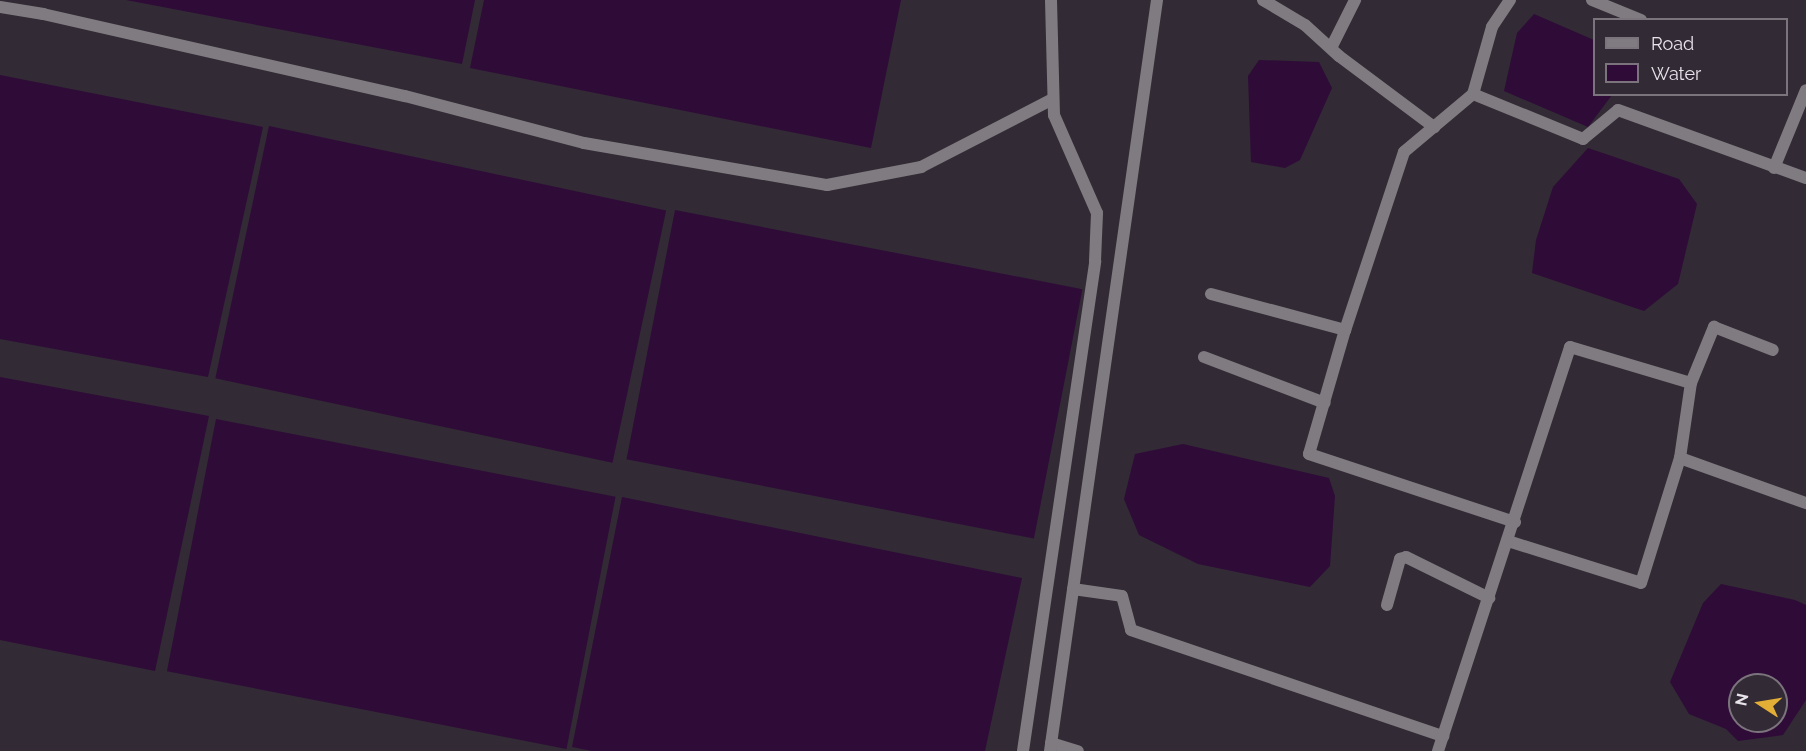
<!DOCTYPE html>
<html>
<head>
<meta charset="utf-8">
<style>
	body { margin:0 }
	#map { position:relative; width:1806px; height:751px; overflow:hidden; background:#322a35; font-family:Raleway,sans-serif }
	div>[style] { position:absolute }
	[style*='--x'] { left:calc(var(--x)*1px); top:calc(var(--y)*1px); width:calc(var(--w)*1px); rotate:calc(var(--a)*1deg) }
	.water>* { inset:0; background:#2f0b38; transform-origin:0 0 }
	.service>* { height:12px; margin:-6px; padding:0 6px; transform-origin:6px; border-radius:6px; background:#7f7b81 }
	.minor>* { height:12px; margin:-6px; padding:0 6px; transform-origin:6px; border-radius:6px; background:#7f7b81 }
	span { translate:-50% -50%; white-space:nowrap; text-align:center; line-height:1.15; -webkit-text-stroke:4.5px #322a35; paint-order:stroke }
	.legend { position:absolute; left:1593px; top:18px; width:195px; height:78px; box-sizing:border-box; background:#322a35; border:2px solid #7b747d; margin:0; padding:8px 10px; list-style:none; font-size:18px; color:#e8e3ea }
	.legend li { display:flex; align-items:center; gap:12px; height:30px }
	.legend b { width:30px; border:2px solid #7b747d }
	.north { position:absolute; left:1728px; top:673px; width:60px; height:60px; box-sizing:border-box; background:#322a35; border:2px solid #7b747d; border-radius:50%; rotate:282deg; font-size:16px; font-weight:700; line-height:24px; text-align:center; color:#e8e3ea }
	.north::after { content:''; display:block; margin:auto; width:21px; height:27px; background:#e3ae35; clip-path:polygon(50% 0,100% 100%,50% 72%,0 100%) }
</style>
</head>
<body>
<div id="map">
	<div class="water">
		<div style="clip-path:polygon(126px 0,475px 0,462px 64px)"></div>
		<div style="clip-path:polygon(484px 0,901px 0,871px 148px,470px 68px)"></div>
		<div style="clip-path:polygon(1534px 14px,1594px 40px,1594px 94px,1612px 95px,1588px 127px,1504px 91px,1517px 33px)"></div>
		<div style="clip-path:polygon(1259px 60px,1319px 62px,1332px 88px,1300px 160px,1285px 168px,1251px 162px,1248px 76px)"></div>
		<div style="clip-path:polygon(0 75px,263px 127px,208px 377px,0 339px)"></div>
		<div style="left:269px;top:126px;width:406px;height:258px;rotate:12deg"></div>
		<div style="clip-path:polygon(1588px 148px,1679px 179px,1697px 204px,1678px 284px,1644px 311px,1532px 273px,1536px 240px,1553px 187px)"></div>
		<div style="left:675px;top:210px;width:415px;height:254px;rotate:11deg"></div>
		<div style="clip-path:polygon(0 377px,209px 416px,155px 671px,0 640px)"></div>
		<div style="left:216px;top:419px;width:407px;height:257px;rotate:11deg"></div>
		<div style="clip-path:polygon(1183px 444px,1329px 478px,1335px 496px,1330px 566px,1310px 587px,1198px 564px,1139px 535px,1124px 499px,1135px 454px)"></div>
		<div style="clip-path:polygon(622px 497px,1022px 578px,985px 751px,592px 751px,572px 747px)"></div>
		<div style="clip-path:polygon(evenodd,1721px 584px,1795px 600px,1806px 605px,1806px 700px,1783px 735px,1738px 741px,1726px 729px,1689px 714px,1670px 682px,1703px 603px,1721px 584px,1740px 685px,1776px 685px,1776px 721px,1740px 721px,1740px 685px)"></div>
	</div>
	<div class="service">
		<div style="--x:0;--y:7;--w:44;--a:9.2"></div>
		<div style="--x:43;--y:14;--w:371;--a:12.8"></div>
		<div style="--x:405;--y:96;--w:185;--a:14.7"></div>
		<div style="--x:584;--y:143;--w:247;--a:9.8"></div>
		<div style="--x:827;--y:185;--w:96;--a:-10.8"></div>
		<div style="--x:921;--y:167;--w:148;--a:-27.3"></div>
		<div style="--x:1387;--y:605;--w:48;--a:-74.2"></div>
		<div style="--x:1400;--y:559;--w:6;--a:-18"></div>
		<div style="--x:1406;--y:557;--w:93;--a:26.3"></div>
		<div style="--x:1023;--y:751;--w:495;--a:-81.6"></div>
		<div style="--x:1095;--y:261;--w:48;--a:-87.6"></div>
		<div style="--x:1097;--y:213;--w:107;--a:-113.7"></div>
		<div style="--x:1054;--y:115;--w:115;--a:-91.5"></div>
	</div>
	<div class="minor">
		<div style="--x:1263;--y:0;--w:49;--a:30.8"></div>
		<div style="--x:1305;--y:25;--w:46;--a:42.4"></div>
		<div style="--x:1339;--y:56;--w:119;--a:36.8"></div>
		<div style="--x:1510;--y:0;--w:32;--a:124"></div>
		<div style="--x:1492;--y:27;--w:70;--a:105.8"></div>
		<div style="--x:1473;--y:94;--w:90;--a:140"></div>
		<div style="--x:1404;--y:152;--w:188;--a:108.3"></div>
		<div style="--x:1345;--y:330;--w:129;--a:106.2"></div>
		<div style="--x:1309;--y:454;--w:217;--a:18.3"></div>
		<div style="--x:1592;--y:0;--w:53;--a:22.2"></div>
		<div style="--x:1331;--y:48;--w:54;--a:-63.4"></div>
		<div style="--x:1473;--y:94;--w:119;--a:22.2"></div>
		<div style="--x:1583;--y:139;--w:45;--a:-39.6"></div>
		<div style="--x:1618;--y:110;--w:200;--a:19.9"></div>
		<div style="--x:1774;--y:168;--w:84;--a:-67.7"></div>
		<div style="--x:1211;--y:294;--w:139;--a:15"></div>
		<div style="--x:1204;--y:357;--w:129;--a:20.8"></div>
		<div style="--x:1680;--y:458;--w:134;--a:19.7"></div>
		<div style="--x:1508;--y:541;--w:139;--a:17.5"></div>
		<div style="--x:1641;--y:583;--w:131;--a:-72.7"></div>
		<div style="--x:1680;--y:458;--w:76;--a:-81.7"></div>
		<div style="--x:1073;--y:589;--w:49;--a:8.1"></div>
		<div style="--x:1122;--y:596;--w:35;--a:75"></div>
		<div style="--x:1131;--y:630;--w:330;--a:18.8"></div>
		<div style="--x:1051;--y:743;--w:28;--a:17"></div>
		<div style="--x:1050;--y:751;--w:759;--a:-81.89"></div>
		<div style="--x:1438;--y:751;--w:425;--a:-71.9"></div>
		<div style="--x:1570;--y:347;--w:126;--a:16.6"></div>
		<div style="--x:1691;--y:383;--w:61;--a:-67.7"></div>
		<div style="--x:1714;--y:327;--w:63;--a:21.3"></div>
	</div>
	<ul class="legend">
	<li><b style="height:8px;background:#7f7b81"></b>Road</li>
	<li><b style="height:16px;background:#2f0b38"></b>Water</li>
	</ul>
	<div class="north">N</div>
</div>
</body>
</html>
